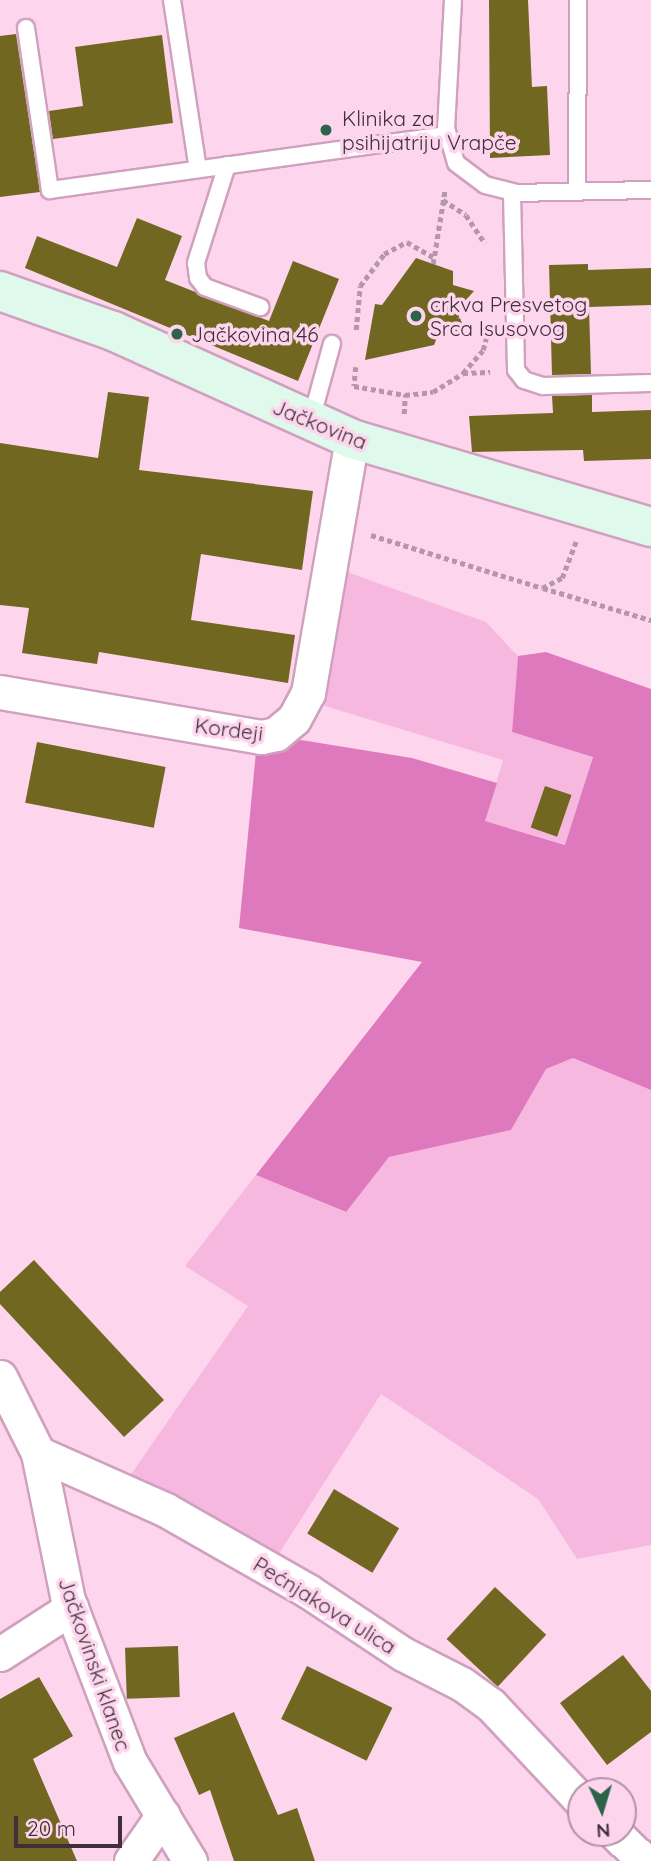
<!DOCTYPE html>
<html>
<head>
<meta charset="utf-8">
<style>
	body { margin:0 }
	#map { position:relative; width:651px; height:1861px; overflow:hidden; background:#fdd6ee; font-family:Quicksand,sans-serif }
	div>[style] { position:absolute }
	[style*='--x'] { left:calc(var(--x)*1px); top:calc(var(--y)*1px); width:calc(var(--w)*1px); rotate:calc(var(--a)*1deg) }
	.green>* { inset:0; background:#f7b8e0 }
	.forest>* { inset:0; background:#de79bd }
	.building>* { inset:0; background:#716721; transform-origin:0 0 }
	.path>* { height:4.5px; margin-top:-2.25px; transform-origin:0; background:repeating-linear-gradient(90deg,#b596aa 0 5px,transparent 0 8.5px) }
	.roads { filter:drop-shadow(2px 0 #cfa1be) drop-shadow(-2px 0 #cfa1be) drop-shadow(0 2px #cfa1be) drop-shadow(0 -2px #cfa1be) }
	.lane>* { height:16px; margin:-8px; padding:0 8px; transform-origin:8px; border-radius:8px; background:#fff }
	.street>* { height:33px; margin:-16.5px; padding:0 16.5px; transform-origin:16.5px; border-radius:16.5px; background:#fff }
	.secondary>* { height:38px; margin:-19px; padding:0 19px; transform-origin:19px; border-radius:19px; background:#dff9ec }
	.dots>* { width:19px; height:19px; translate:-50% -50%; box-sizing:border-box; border:4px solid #fdd6ee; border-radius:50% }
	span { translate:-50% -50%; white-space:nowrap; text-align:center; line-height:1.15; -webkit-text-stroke:7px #fdd6ee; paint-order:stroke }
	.poi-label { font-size:21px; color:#402e3a }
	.left { translate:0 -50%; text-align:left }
	.street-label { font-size:21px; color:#402e3a }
	.north { position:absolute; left:567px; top:1777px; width:70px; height:70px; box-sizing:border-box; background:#fdd6ee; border:2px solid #b193a6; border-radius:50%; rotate:176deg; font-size:19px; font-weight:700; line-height:28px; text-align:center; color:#402e3a }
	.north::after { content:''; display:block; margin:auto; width:24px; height:32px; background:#2d6349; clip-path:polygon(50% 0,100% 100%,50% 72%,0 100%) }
	.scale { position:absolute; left:14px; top:1816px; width:108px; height:32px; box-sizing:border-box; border:4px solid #402e3a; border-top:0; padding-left:9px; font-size:21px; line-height:24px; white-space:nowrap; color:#402e3a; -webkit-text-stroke:5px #fdd6ee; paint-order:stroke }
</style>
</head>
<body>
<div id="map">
	<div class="green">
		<div style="clip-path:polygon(347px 572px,486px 622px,518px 656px,512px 732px,593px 756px,566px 845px,485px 821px,503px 760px,325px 706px)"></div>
		<div style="clip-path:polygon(573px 1058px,651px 1090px,651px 1545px,577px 1559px,538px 1499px,381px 1394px,273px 1563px,127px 1480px,248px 1306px,185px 1266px,256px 1175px,345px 1212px,389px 1157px,511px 1130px,546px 1069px)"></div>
	</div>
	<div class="forest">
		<div style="clip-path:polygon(546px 652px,651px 689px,651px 1090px,573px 1058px,546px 1069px,511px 1130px,389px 1157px,346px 1212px,256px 1175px,422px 962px,239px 928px,256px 752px,301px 740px,412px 758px,497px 783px,485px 821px,565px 845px,593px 757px,512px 732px,518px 656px)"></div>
	</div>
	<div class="building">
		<div style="clip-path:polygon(489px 0,528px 0,532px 87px,547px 86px,550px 155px,490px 158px)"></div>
		<div style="clip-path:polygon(16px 34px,40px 192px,0 197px,0 36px)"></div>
		<div style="clip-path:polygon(162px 35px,173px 123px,53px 139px,49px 111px,83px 106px,75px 47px)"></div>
		<div style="clip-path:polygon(137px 218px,182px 236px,165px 280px,269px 321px,293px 261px,339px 279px,298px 381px,25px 268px,37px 236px,117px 267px)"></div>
		<div style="clip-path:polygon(416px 258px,453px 271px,453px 285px,474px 291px,457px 310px,466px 334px,438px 335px,434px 345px,365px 360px,375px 304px,382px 305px)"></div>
		<div style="clip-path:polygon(588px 264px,588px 270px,651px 268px,651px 305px,589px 307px,591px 374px,552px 375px,549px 265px)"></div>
		<div style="clip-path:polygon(108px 392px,149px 397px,139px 470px,313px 491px,302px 570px,201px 554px,191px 620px,295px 635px,288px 683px,99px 652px,97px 664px,22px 653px,29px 608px,0 605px,0 443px,98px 458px)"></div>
		<div style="clip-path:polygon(592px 395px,592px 412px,651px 410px,651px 459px,584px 461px,583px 450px,472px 452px,469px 416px,553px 413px,552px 396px)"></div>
		<div style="left:37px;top:742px;width:131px;height:62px;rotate:11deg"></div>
		<div style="left:545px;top:786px;width:28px;height:44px;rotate:19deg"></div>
		<div style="clip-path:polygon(34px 1260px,164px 1400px,124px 1437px,0 1304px,0 1292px)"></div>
		<div style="left:334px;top:1489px;width:76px;height:52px;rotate:31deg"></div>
		<div style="left:495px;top:1587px;width:70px;height:71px;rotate:43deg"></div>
		<div style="left:178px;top:1646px;width:51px;height:53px;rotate:88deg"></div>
		<div style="clip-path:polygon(623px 1655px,651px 1691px,651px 1732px,607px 1765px,560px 1703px)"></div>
		<div style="left:307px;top:1666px;width:95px;height:59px;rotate:26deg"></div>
		<div style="clip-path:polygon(39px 1677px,73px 1736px,33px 1759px,77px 1861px,0 1861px,0 1699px)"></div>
		<div style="clip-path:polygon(234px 1712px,278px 1815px,297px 1808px,315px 1861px,234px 1861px,210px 1790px,199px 1795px,174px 1738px)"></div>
	</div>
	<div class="path">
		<div style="--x:443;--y:200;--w:27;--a:33"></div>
		<div style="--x:466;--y:215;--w:34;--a:56"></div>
		<div style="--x:433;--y:264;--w:76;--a:-80.9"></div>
		<div style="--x:356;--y:330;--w:44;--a:-84.8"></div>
		<div style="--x:360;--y:286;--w:40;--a:-53"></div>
		<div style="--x:384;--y:254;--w:26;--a:-28"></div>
		<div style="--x:407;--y:242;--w:30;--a:30"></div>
		<div style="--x:356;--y:367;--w:19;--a:96"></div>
		<div style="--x:354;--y:386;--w:52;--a:10"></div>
		<div style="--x:463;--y:373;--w:30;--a:-49"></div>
		<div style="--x:483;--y:350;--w:16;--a:-75"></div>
		<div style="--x:404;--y:414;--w:19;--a:-87"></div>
		<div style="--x:405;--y:395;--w:28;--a:-6"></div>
		<div style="--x:433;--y:392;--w:36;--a:-32"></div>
		<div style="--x:463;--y:373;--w:27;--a:-2"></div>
		<div style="--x:371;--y:535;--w:179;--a:17.2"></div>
		<div style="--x:542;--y:588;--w:22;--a:-27"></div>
		<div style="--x:562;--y:578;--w:39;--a:-69"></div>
		<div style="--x:543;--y:588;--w:113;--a:16.5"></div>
	</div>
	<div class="roads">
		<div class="lane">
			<div style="--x:172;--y:0;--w:171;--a:81.3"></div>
			<div style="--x:453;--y:0;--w:128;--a:93.1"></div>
			<div style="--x:446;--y:128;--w:36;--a:74"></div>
			<div style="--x:456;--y:163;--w:36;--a:37"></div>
			<div style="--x:485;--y:185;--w:32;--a:14"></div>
			<div style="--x:516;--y:193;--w:135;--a:-1.3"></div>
			<div style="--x:26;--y:28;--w:164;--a:81.6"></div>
			<div style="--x:50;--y:190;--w:400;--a:-7.9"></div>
			<div style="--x:227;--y:165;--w:103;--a:107.6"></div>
			<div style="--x:196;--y:263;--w:15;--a:82"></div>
			<div style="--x:198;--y:278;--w:11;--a:52"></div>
			<div style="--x:205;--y:287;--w:59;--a:20"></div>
			<div style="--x:577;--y:192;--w:192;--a:-89.7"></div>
			<div style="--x:512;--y:193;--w:177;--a:88.7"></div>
			<div style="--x:516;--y:370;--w:13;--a:51"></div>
			<div style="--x:524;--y:380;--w:20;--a:18"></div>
			<div style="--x:543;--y:386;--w:108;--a:-1.6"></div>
			<div style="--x:311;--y:420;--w:79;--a:-74.6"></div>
		</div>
		<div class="street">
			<div style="--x:0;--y:692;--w:265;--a:9.8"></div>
			<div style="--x:261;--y:737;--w:15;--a:-11"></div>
			<div style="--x:276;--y:734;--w:23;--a:-40"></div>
			<div style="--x:294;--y:719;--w:30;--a:-62"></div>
			<div style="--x:308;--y:693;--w:258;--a:-80.2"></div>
			<div style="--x:0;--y:1377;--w:85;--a:63.4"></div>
			<div style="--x:38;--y:1453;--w:150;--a:78.5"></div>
			<div style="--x:68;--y:1600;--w:173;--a:69.1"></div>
			<div style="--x:130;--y:1762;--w:116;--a:58.8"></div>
			<div style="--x:38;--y:1453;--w:140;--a:24"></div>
			<div style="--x:166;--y:1510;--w:163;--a:29.7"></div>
			<div style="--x:308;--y:1591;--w:114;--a:33.6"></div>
			<div style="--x:403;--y:1654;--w:66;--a:27"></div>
			<div style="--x:462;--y:1684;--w:36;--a:36"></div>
			<div style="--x:491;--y:1705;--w:132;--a:46.8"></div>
			<div style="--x:0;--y:1654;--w:85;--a:-32.9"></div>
			<div style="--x:615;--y:1833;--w:40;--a:44"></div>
			<div style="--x:131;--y:1861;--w:56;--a:-55.2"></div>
		</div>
		<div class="secondary">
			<div style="--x:0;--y:291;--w:120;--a:19.5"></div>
			<div style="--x:113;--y:331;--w:262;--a:24.3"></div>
			<div style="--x:352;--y:439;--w:312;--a:16.4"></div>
		</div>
	</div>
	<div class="dots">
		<div style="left:326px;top:130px;background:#2d6349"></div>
		<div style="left:416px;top:316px;background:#2d6349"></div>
		<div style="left:177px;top:334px;background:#2d6349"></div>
	</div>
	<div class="poi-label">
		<span class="left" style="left:342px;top:130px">Klinika za<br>psihijatriju Vrapče</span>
		<span class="left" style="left:430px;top:316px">crkva Presvetog<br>Srca Isusovog</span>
		<span class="left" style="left:191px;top:334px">Jačkovina 46</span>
	</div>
	<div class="street-label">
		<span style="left:320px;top:424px;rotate:22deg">Jačkovina</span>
		<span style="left:229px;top:729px;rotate:7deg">Kordeji</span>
		<span style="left:325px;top:1605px;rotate:32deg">Pećnjakova ulica</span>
		<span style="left:95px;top:1664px;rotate:71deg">Jačkovinski klanec</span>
	</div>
	<div class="north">N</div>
	<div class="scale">20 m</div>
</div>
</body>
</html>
